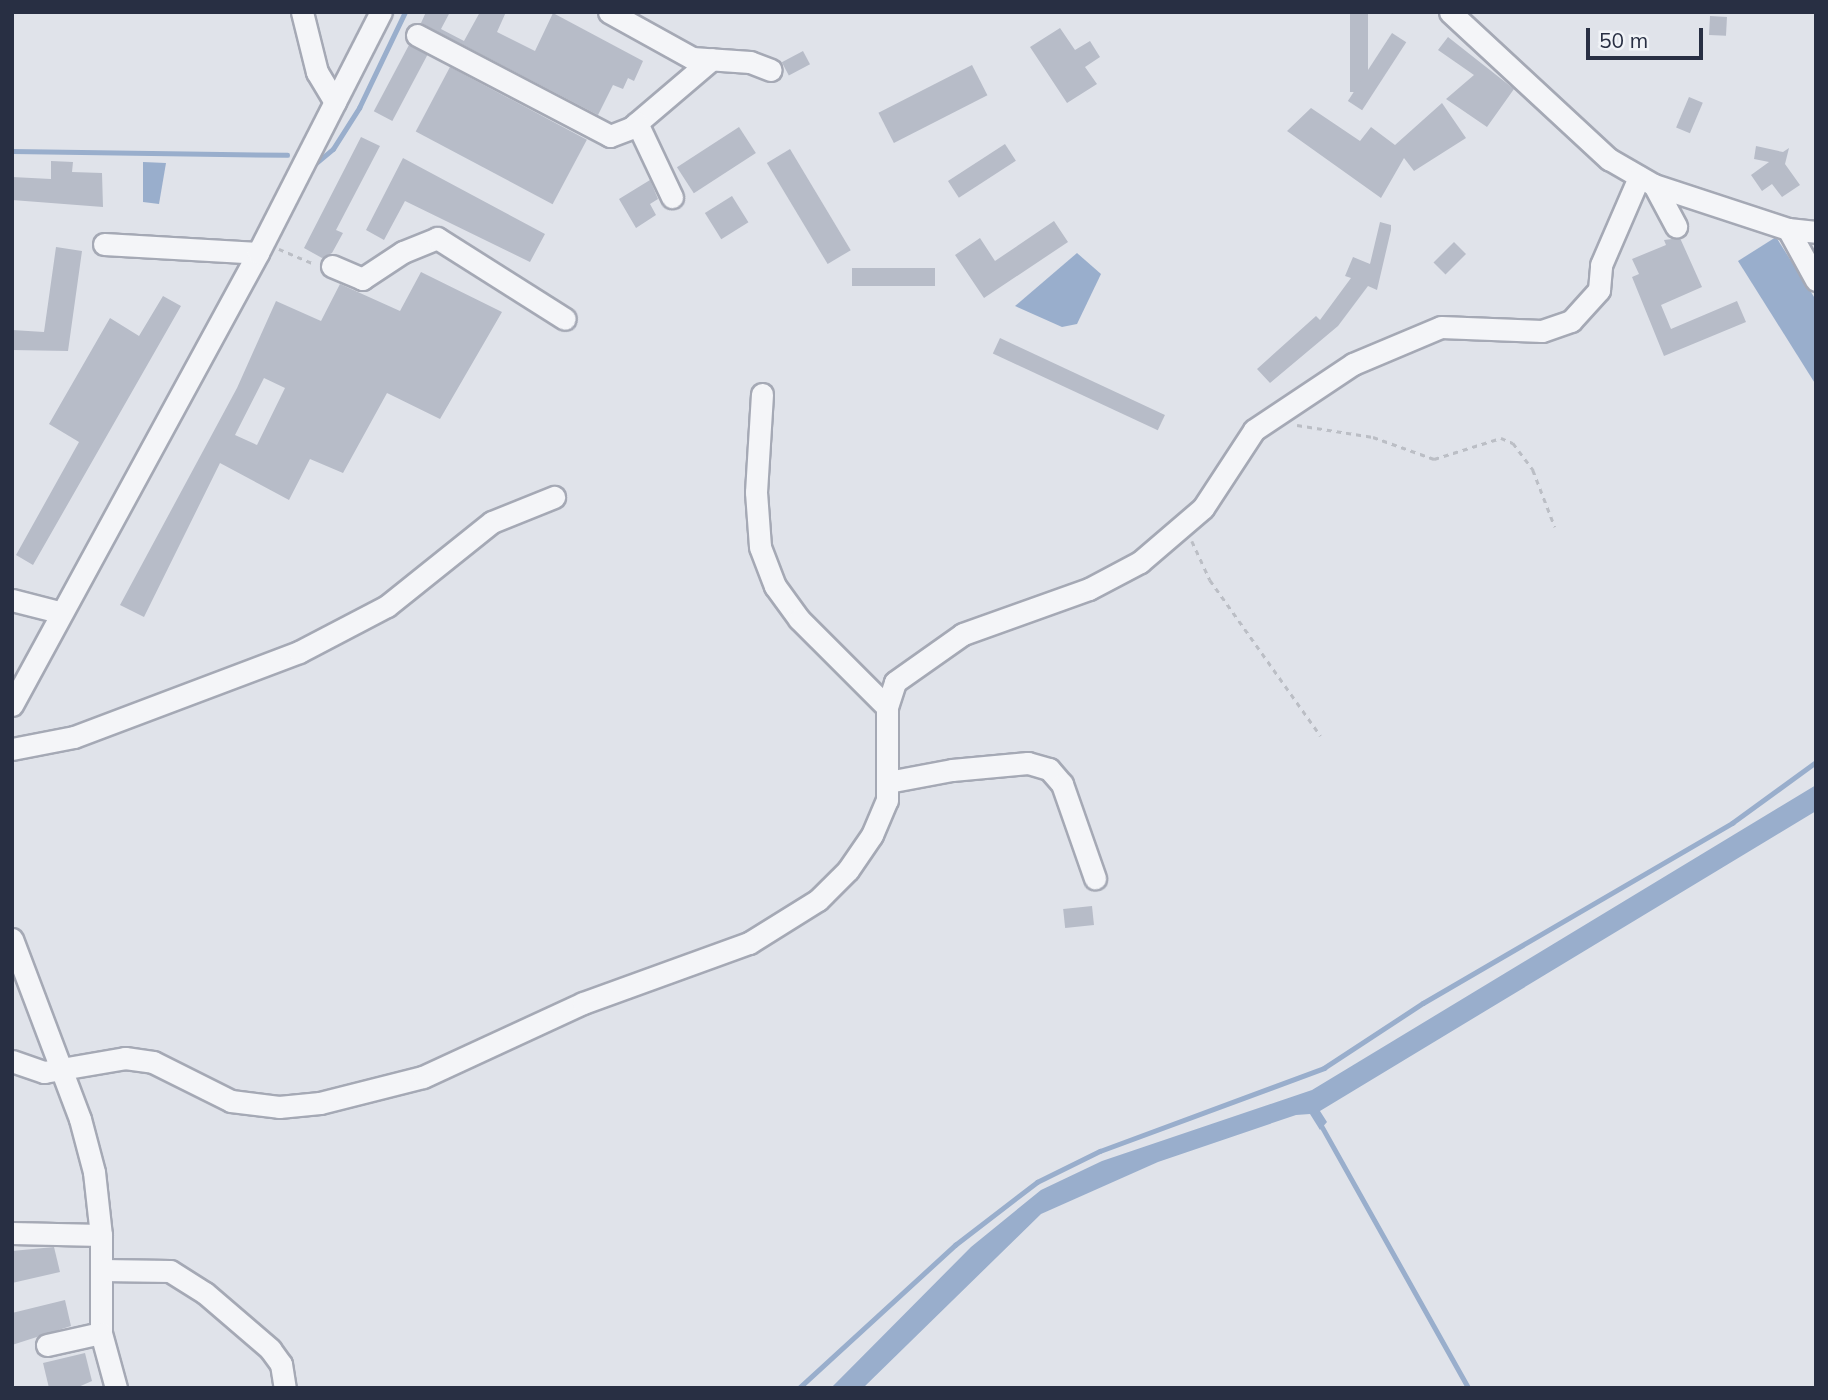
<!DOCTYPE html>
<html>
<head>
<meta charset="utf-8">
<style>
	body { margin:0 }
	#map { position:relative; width:1828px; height:1400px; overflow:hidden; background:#e0e3ea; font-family:Mulish,sans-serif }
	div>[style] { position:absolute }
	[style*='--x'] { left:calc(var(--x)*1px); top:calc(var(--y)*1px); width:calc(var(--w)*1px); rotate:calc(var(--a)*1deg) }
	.water>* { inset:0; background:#99aecc }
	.stream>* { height:4.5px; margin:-2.25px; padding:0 2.25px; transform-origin:2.25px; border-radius:2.25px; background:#99aecc }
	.building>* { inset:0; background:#b7bcc8; transform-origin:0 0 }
	.path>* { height:2.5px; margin-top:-1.25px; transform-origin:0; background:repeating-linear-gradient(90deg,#bbbec5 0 5px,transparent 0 10px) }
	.roads { filter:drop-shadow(2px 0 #a5a9b5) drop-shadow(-2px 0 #a5a9b5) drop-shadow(0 2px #a5a9b5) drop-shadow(0 -2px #a5a9b5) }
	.minor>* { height:21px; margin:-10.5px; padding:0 10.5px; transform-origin:10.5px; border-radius:10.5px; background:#f4f5f8 }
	span { translate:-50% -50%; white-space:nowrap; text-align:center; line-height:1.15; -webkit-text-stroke:6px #f0f3f7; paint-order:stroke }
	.frame { position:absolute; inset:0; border:14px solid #282f43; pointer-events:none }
	.scale { position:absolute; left:1586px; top:28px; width:117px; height:32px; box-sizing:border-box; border:4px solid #282f43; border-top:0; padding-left:9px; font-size:21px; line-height:24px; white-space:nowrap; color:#282f43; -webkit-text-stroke:5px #f0f3f7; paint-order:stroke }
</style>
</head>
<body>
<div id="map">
	<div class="water">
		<div style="clip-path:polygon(143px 162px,166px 163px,159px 204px,143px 202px)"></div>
		<div style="clip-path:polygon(1776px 237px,1816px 300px,1816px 385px,1738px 261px)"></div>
		<div style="clip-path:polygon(1077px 253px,1101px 274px,1077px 324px,1062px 327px,1015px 306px)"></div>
		<div style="clip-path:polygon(1816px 785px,1816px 811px,1320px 1111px,1327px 1122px,1320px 1130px,1310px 1114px,1296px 1115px,1158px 1162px,1041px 1214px,863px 1388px,831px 1388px,971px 1247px,1041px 1190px,1102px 1161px,1312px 1090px)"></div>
	</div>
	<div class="stream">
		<div style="--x:12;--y:151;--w:275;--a:0.8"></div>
		<div style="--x:315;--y:164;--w:23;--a:-40"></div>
		<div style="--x:333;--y:149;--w:49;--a:-57.6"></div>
		<div style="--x:359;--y:108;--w:106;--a:-64.4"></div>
		<div style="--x:1320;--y:1123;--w:304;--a:60.7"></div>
		<div style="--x:799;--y:1388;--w:212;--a:-42.5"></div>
		<div style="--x:955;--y:1245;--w:103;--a:-37.5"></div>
		<div style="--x:1037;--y:1182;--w:70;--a:-26.2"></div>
		<div style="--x:1100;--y:1151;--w:239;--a:-20.3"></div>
		<div style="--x:1324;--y:1068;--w:118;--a:-33.3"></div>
		<div style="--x:1423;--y:1003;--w:358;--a:-30.2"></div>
		<div style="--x:1732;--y:823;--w:104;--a:-36"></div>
	</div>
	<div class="building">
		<div style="clip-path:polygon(426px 12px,450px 12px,441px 29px,464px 41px,480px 12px,506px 12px,497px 32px,535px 51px,553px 13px,643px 61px,634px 81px,628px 78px,623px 89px,613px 85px,598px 115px,421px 23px)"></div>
		<div style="left:1350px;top:12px;width:18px;height:80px"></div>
		<div style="left:1710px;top:16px;width:17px;height:19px;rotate:3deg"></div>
		<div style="clip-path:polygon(1060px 28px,1075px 50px,1090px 41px,1100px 57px,1085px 67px,1097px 84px,1067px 103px,1030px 47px)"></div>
		<div style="left:1392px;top:33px;width:17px;height:81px;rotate:33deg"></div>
		<div style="clip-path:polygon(1448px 37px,1514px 89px,1487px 127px,1446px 99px,1474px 75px,1438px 50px)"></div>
		<div style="left:409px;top:45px;width:21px;height:75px;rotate:28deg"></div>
		<div style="left:803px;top:51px;width:15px;height:24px;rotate:62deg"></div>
		<div style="left:972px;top:65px;width:34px;height:105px;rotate:63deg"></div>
		<div style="left:450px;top:67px;width:155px;height:73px;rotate:28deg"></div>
		<div style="left:1689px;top:97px;width:15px;height:33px;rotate:23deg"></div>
		<div style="clip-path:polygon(1442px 103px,1466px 138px,1414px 171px,1404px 158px,1381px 198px,1287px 131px,1311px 108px,1360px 141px,1371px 127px,1395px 145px)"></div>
		<div style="left:739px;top:127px;width:31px;height:74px;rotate:57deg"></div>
		<div style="clip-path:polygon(361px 137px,380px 146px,336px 230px,343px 233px,332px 253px,322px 258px,304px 248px)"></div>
		<div style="left:1005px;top:144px;width:20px;height:68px;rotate:57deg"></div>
		<div style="clip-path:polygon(1756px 146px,1783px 152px,1789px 148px,1785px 164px,1800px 185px,1782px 197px,1772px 184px,1762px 191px,1751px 175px,1769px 162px,1754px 159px)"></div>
		<div style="left:790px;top:149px;width:118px;height:27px;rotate:59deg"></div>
		<div style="clip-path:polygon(403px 158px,545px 234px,530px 262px,405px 201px,384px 240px,366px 230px)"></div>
		<div style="clip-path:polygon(51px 161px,73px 162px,72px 172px,102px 173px,103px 207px,12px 200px,12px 177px,51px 179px)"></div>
		<div style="clip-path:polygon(650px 180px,658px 199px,650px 204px,656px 215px,636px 228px,619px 199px)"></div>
		<div style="left:732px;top:196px;width:31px;height:32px;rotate:58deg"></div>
		<div style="clip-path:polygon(1054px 221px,1068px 242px,984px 298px,955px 255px,980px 238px,995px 261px)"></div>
		<div style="clip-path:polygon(1380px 222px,1391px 225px,1391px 230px,1377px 290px,1368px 286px,1338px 326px,1270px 383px,1257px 369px,1316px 316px,1320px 320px,1351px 278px,1345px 276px,1353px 257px,1370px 264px)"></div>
		<div style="clip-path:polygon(1680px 238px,1702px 287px,1661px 305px,1671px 329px,1737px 301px,1746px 322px,1664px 356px,1632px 277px,1639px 274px,1632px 259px,1666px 245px,1664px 240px)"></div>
		<div style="left:1454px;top:242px;width:17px;height:29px;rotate:45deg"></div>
		<div style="clip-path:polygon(56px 247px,82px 251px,68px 351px,12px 350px,12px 330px,44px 332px)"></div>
		<div style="left:935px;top:268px;width:18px;height:83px;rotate:90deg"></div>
		<div style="clip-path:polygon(evenodd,421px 272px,502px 312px,440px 419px,387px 393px,343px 473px,310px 459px,289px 500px,220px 463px,144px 617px,120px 605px,237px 388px,276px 301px,321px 321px,340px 284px,400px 311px,421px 272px,264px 378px,285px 388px,257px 445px,235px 435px,264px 378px)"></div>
		<div style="clip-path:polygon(163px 296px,181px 306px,33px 565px,16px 555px,79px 442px,49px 424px,110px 318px,139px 336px)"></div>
		<div style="left:1000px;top:338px;width:182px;height:17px;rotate:25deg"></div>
		<div style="left:1092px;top:906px;width:19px;height:29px;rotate:84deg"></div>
		<div style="clip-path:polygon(54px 1247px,60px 1272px,12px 1283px,12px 1251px)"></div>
		<div style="clip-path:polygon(65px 1300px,71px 1326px,12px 1345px,12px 1313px)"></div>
		<div style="clip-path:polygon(85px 1353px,92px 1381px,76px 1388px,49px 1388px,43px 1363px)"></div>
	</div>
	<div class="path">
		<div style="--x:279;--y:249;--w:39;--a:23"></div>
		<div style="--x:1297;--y:425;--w:77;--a:9"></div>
		<div style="--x:1373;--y:437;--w:65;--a:19.8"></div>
		<div style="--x:1434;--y:459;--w:70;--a:-17.4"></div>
		<div style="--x:1501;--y:438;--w:13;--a:23"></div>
		<div style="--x:1513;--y:443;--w:34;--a:53"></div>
		<div style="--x:1533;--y:470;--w:61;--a:68.9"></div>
		<div style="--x:1192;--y:541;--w:43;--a:65.2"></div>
		<div style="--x:1210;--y:580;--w:191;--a:54.6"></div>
	</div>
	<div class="roads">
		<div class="minor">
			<div style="--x:302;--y:12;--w:62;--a:76"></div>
			<div style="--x:317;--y:72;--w:35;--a:59"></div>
			<div style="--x:609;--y:12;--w:95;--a:29"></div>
			<div style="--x:692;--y:58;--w:58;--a:3.9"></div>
			<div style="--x:750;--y:62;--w:22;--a:21"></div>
			<div style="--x:1450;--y:12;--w:217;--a:42.8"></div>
			<div style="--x:1609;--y:159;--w:52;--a:30"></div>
			<div style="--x:1654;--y:185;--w:141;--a:18.2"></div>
			<div style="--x:1788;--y:229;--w:28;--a:6"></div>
			<div style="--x:417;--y:35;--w:218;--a:27.6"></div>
			<div style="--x:610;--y:136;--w:22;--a:-21"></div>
			<div style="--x:631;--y:128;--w:106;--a:-40.4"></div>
			<div style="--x:637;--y:123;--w:82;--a:64.7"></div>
			<div style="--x:1654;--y:185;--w:47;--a:61.8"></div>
			<div style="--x:1788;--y:229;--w:58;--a:61.2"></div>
			<div style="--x:104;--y:244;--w:154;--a:3.3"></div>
			<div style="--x:332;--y:266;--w:33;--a:23"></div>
			<div style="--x:362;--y:279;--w:49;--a:-33.4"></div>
			<div style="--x:403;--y:252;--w:37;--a:-22"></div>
			<div style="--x:437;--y:238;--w:151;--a:32.3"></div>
			<div style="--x:762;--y:394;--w:98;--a:93.5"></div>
			<div style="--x:756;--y:492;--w:55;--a:85.8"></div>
			<div style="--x:760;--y:547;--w:42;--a:69"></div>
			<div style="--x:775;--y:586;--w:41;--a:54"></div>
			<div style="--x:799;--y:619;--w:124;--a:45"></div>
			<div style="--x:12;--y:600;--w:49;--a:14.3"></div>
			<div style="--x:12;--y:705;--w:515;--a:-61.44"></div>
			<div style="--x:258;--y:253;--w:271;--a:-63"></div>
			<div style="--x:12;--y:749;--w:63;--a:-11"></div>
			<div style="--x:74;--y:737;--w:241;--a:-20.7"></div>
			<div style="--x:299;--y:652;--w:99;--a:-27.6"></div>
			<div style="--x:387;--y:606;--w:134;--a:-38.7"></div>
			<div style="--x:492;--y:522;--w:67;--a:-22"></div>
			<div style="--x:888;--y:782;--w:65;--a:-10.6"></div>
			<div style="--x:952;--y:770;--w:76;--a:-5.3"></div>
			<div style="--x:1028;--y:763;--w:22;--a:16"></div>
			<div style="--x:1049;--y:769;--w:20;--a:49"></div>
			<div style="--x:1062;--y:784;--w:100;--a:70.7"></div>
			<div style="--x:12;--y:939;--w:192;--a:69.3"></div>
			<div style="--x:80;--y:1119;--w:55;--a:75.2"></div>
			<div style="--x:94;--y:1172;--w:63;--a:83.7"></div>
			<div style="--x:101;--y:1235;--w:98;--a:90"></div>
			<div style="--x:101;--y:1333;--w:57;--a:74.7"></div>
			<div style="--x:12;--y:1061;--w:34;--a:19"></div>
			<div style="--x:44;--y:1072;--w:82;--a:-9.8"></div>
			<div style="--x:125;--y:1058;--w:28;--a:8"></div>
			<div style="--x:153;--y:1062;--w:87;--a:26.6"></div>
			<div style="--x:231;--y:1101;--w:48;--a:7.1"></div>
			<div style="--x:279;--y:1107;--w:41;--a:-5.6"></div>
			<div style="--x:320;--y:1103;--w:106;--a:-14.2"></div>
			<div style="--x:423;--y:1077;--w:176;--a:-24.8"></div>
			<div style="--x:583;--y:1003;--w:177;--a:-19.9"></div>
			<div style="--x:749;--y:943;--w:81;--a:-31.9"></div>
			<div style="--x:818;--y:900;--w:42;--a:-45"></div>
			<div style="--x:848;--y:870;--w:42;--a:-55.6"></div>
			<div style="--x:872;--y:835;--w:38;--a:-67"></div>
			<div style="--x:887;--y:800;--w:93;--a:-90"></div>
			<div style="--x:887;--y:707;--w:26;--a:-72"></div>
			<div style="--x:895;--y:682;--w:83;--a:-35.2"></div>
			<div style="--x:963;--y:634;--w:134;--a:-19.7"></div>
			<div style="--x:1089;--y:589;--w:58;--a:-27.9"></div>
			<div style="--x:1140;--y:562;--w:83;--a:-40.6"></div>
			<div style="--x:1203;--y:508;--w:93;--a:-56.8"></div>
			<div style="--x:1254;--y:430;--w:119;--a:-33.7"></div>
			<div style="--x:1353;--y:364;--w:95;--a:-22.8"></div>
			<div style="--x:1441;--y:327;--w:101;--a:2.3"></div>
			<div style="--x:1542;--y:331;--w:31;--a:-19"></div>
			<div style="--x:1571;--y:321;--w:42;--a:-47.9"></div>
			<div style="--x:1599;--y:290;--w:25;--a:-85"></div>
			<div style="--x:1601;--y:265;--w:96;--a:-66.6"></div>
			<div style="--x:12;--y:1233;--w:89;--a:1.3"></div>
			<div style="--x:102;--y:1270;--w:68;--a:0.8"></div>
			<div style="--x:170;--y:1271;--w:41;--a:32.2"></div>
			<div style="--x:205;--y:1293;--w:86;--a:40.7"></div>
			<div style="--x:270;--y:1349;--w:19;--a:54"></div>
			<div style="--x:281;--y:1364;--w:24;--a:81"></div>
			<div style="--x:47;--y:1345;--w:55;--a:-12.5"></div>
		</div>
	</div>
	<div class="frame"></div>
	<div class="scale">50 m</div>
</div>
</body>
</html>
